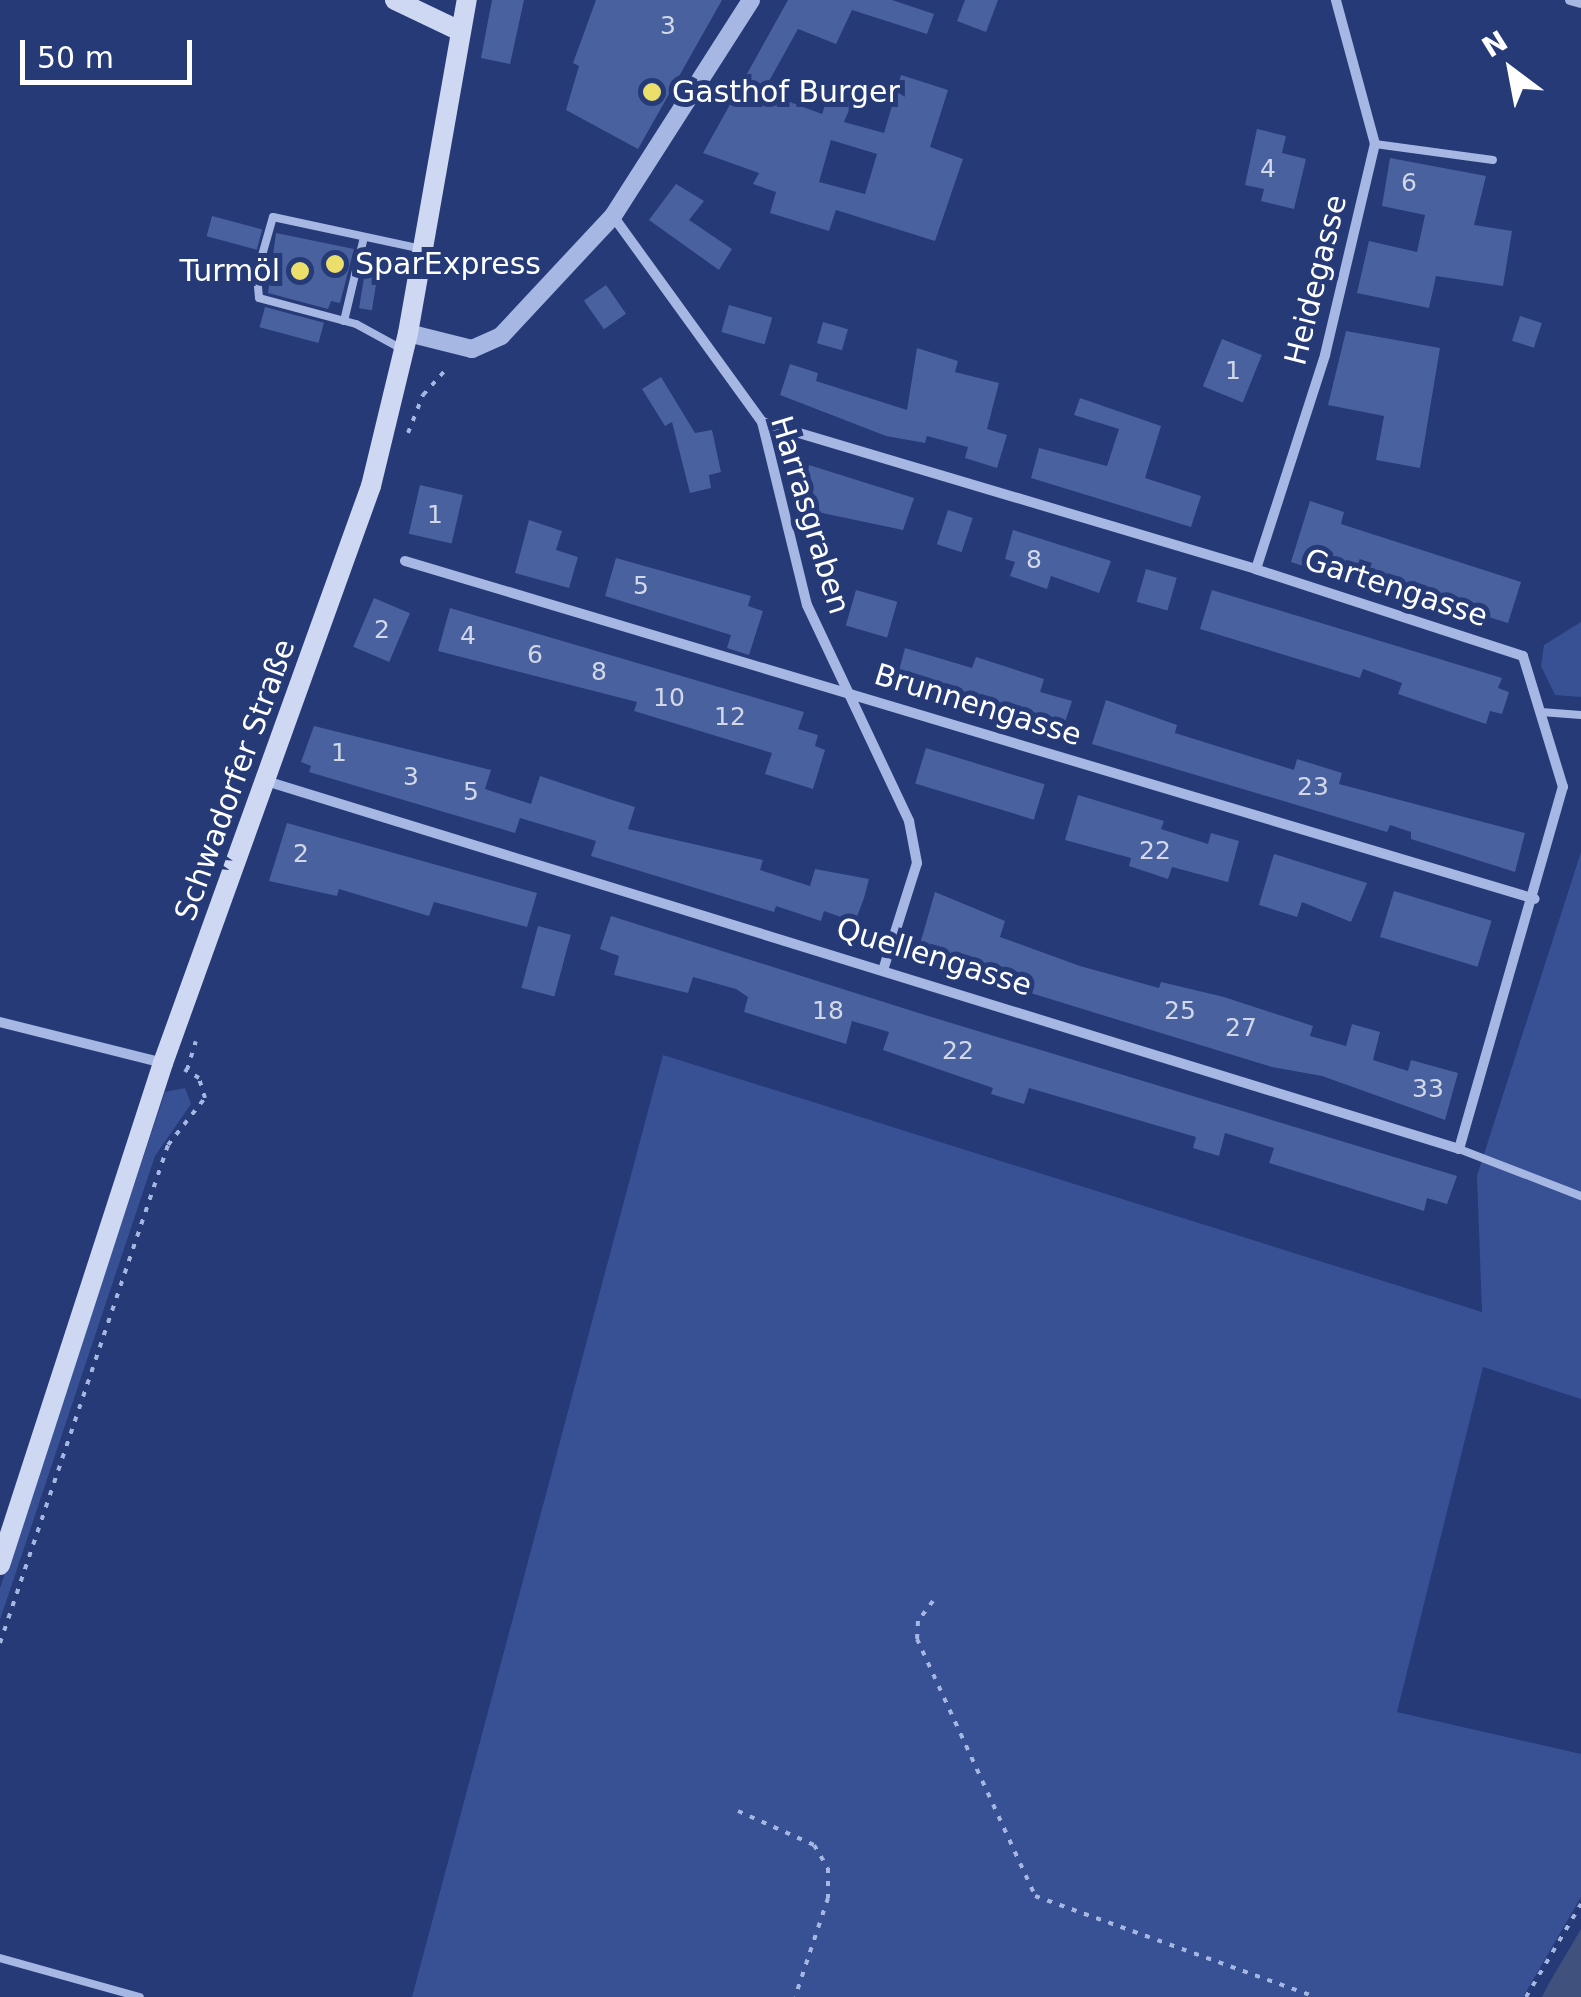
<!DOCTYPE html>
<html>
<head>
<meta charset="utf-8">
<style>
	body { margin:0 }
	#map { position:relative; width:1581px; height:1997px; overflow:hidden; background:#253a77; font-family:"DejaVu Sans",sans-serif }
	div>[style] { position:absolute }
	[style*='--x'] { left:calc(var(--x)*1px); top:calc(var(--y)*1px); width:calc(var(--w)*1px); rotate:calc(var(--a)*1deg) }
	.green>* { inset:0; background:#385195 }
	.water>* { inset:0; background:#41517e }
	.building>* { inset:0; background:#49619f; transform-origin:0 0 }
	.path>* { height:4px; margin-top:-2px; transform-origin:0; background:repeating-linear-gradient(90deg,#a6b7e3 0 5px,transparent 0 13px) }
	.service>* { height:8px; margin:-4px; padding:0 4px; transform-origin:4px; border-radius:4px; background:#a6b7e3 }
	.minor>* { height:10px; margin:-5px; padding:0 5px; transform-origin:5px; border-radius:5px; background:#a6b7e3 }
	.tertiary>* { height:18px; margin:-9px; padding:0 9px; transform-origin:9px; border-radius:9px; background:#a6b7e3 }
	.secondary>* { height:20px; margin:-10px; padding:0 10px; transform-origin:10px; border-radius:10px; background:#cfd8f3 }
	.dots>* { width:28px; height:28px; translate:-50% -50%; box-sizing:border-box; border:5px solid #253a77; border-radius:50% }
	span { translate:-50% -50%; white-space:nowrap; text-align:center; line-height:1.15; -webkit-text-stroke:10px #253a77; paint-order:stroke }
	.number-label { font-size:25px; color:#d2d8e7 }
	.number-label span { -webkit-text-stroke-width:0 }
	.poi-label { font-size:30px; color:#fff }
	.left { translate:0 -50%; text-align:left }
	.right { translate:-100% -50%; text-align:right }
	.street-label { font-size:30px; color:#fff }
	.north { position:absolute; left:1461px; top:20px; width:100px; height:100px; -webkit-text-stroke:8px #253a77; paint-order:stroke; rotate:328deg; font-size:28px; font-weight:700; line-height:40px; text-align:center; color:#fff }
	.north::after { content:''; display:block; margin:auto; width:35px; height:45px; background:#fff; clip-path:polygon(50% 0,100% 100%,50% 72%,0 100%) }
	.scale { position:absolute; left:20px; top:40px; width:172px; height:45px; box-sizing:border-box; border:5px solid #fff; border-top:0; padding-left:12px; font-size:30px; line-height:35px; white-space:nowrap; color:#fff; -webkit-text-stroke:8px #253a77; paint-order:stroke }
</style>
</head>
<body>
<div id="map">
	<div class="green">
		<div style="clip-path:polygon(1581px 622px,1581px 697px,1555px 695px,1541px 666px,1544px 645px)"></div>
		<div style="clip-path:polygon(1581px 852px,1581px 1399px,1483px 1367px,1397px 1712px,1581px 1754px,1581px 1897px,1523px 1997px,412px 1997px,663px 1055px,1482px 1312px,1477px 1176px)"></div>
		<div style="clip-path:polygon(185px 1088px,191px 1104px,155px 1156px,0 1620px,0 1588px,165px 1092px)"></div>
	</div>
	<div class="water">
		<div style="clip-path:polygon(1581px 1929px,1581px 1997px,1542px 1997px,1548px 1985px)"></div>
	</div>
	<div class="building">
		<div style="clip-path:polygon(492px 0,524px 0,510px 64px,481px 58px)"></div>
		<div style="clip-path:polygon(596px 0,722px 0,638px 149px,566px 110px,579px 66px,573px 63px)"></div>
		<div style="clip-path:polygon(evenodd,788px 0,892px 0,934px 14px,927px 34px,852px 10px,836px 44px,798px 29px,763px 92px,822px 114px,829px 94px,852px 103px,844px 122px,884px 133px,901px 75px,948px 90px,930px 147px,963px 159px,935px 241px,836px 210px,829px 231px,770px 213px,776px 192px,753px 184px,759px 173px,703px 153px,788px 0,831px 140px,877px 154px,865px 194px,819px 182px,831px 140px)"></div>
		<div style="clip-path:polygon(965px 0,998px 0,986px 32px,957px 21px)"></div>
		<div style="clip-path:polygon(1257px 129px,1286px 136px,1282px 153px,1306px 159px,1294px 209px,1261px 201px,1264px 189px,1245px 185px)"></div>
		<div style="clip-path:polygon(1390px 158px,1486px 176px,1474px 225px,1512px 231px,1503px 286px,1436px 276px,1429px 308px,1357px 293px,1369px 241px,1417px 252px,1425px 215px,1382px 206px)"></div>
		<div style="clip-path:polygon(676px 184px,704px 201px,689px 220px,732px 249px,719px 270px,649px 220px)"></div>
		<div style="left:212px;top:216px;width:52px;height:21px;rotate:15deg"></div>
		<div style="clip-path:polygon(276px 233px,354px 249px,340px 303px,331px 301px,328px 309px,268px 293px)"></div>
		<div style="left:368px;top:252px;width:13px;height:57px;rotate:9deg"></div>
		<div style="left:606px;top:285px;width:35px;height:27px;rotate:55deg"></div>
		<div style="left:729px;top:305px;width:45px;height:28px;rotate:16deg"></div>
		<div style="left:265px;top:307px;width:61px;height:21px;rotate:15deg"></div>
		<div style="left:1520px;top:316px;width:23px;height:26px;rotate:18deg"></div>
		<div style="left:823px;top:322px;width:26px;height:22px;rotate:16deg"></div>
		<div style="clip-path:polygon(1346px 331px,1440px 348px,1420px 468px,1376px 460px,1384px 416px,1328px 405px)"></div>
		<div style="left:1222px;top:339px;width:43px;height:51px;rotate:22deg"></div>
		<div style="clip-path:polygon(917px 348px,958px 361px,955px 372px,999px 383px,987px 429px,1007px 435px,997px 468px,965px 458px,968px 447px,927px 436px,925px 443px,886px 436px,780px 395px,790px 364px,818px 373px,816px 381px,907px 410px)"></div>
		<div style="clip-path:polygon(661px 377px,695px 433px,712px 430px,721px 472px,709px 475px,711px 488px,690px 493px,672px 422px,665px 426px,642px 389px)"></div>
		<div style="clip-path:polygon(1080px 398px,1161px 426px,1145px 478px,1201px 496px,1191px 527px,1031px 478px,1039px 448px,1107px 466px,1119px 429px,1074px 415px)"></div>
		<div style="clip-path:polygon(809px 465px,914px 498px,903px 530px,803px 509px)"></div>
		<div style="left:420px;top:485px;width:44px;height:50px;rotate:13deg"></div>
		<div style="clip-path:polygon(1310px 501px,1344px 512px,1341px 524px,1521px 582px,1508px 623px,1327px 567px,1325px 573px,1291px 562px)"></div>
		<div style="left:948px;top:510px;width:26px;height:36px;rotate:18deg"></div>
		<div style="clip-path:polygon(529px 520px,562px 531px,556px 550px,578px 557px,569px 588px,515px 573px)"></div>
		<div style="clip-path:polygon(1013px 530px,1111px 561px,1099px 593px,1051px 576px,1047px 589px,1010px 576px,1015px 562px,1005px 559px)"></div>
		<div style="clip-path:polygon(616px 558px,751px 596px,748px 606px,763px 611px,749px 655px,727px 648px,731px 635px,605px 596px)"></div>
		<div style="left:1146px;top:569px;width:32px;height:34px;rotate:16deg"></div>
		<div style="left:856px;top:590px;width:43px;height:37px;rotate:16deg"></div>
		<div style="clip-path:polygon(1212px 590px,1502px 678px,1498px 688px,1509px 692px,1502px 714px,1490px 711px,1486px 724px,1398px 694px,1402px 683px,1363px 669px,1360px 678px,1200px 629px)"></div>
		<div style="left:374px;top:598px;width:39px;height:53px;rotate:23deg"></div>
		<div style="clip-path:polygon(450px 608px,804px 712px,798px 729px,818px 735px,815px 746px,825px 750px,813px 789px,765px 774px,772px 753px,634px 711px,637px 702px,438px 651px)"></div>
		<div style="clip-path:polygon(905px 648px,972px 668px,976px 657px,1044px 679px,1040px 692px,1072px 701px,1061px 734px,896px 682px)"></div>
		<div style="clip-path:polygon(1106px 700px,1177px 725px,1175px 733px,1294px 770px,1297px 759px,1342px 773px,1339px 784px,1525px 833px,1515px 872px,1411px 839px,1411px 832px,1390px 825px,1387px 832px,1092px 744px)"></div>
		<div style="clip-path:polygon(314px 726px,491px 770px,485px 789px,531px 804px,540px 776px,609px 799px,635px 807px,628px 829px,763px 860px,760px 870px,810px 886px,815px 869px,869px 879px,864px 898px,855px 922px,824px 911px,821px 921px,776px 906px,774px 912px,591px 856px,596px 841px,520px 818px,515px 833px,309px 772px,311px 766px,301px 762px)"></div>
		<div style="left:926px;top:748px;width:124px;height:37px;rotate:17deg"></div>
		<div style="clip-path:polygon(1078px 795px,1164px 821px,1161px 829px,1208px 844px,1211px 833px,1239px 841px,1228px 882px,1172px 867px,1168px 879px,1129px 866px,1131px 858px,1065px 840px)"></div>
		<div style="clip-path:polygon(287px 823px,537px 893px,527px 927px,434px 902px,429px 916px,339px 889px,337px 896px,269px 881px)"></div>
		<div style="clip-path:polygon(1274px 854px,1367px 883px,1351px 922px,1302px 902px,1297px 917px,1259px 905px)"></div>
		<div style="left:1394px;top:891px;width:102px;height:48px;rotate:17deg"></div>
		<div style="clip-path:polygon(935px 892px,1005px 921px,1000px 937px,1080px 966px,1159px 988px,1161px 982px,1224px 997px,1313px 1026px,1310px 1036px,1346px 1046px,1352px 1024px,1380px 1032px,1373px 1060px,1408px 1071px,1411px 1060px,1458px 1073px,1445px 1120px,1322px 1076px,1272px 1067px,916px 958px)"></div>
		<div style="clip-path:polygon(611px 916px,925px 1015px,1457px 1176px,1447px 1204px,1427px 1198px,1424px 1211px,1269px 1163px,1274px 1148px,1225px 1133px,1219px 1156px,1193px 1148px,1196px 1137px,1029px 1088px,1024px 1104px,991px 1094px,993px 1088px,883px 1050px,889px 1032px,852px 1021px,846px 1044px,744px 1012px,748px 997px,736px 989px,693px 977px,688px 993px,614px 975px,619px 956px,600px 949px)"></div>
		<div style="left:538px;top:926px;width:34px;height:64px;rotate:15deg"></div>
	</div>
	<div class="path">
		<div style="--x:408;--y:433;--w:41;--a:-68.5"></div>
		<div style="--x:423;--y:395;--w:39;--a:-48"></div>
		<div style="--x:187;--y:1070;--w:30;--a:-73"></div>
		<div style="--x:933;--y:1601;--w:25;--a:127"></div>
		<div style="--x:918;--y:1621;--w:18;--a:93"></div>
		<div style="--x:917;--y:1639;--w:283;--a:65.3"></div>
		<div style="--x:1035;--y:1896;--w:298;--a:19.8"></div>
		<div style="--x:0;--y:1643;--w:526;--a:-71.36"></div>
		<div style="--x:168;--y:1145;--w:60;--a:-51.8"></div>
		<div style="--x:205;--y:1098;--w:21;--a:-107"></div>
		<div style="--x:199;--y:1078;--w:17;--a:-149"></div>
		<div style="--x:738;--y:1811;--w:83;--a:24.1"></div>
		<div style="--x:814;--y:1845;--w:27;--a:59"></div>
		<div style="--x:828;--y:1868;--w:30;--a:90"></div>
		<div style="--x:828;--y:1898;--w:104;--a:108.4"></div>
		<div style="--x:1526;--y:1997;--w:108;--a:-59.4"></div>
	</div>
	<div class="service">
		<div style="--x:1375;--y:144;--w:119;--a:7.7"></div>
		<div style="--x:344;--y:321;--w:86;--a:-76.6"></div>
		<div style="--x:400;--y:348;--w:50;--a:-151.4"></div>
		<div style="--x:356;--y:324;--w:100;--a:-165"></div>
		<div style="--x:259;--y:298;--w:25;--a:-95"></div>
		<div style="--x:257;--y:273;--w:58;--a:-74.1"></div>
		<div style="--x:273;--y:217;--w:152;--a:12.1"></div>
		<div style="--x:1541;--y:712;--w:40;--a:4.3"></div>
		<div style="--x:1459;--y:1149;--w:131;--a:21.1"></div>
		<div style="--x:0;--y:1958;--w:145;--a:15.6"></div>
	</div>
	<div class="minor">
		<div style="--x:1570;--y:0;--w:11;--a:15"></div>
		<div style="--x:613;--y:216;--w:254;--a:54.1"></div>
		<div style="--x:762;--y:422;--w:188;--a:76.2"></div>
		<div style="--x:807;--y:605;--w:239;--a:64.7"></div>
		<div style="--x:909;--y:821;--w:43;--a:79.2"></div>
		<div style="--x:917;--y:863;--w:109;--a:107.6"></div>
		<div style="--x:405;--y:561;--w:1179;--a:16.65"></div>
		<div style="--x:1256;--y:569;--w:225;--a:-72.1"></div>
		<div style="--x:1325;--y:355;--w:217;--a:-76.7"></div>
		<div style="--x:1375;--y:144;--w:149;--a:-105.2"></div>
		<div style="--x:266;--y:781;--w:1248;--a:17.14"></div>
		<div style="--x:1459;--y:1149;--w:377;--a:-74"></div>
		<div style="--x:1563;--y:787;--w:137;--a:-107"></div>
		<div style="--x:1523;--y:656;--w:281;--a:-162"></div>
		<div style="--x:1256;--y:569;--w:515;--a:-163.43"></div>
		<div style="--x:0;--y:1022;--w:168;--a:14.1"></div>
	</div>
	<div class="tertiary">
		<div style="--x:408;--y:333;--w:66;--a:14"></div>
		<div style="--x:472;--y:349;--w:32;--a:-24"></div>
		<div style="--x:501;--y:336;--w:164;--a:-47"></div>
		<div style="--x:613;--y:216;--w:256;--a:-57.4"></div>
	</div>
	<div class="secondary">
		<div style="--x:395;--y:0;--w:72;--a:25.5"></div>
		<div style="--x:0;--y:1565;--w:528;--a:-72.01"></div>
		<div style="--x:163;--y:1063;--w:613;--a:-70.18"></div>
		<div style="--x:371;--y:486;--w:157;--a:-76.4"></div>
		<div style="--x:408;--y:333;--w:338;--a:-80"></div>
	</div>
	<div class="dots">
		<div style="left:652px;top:92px;background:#ecde6b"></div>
		<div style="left:335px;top:264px;background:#ecde6b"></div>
		<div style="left:300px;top:271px;background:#ecde6b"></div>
	</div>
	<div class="number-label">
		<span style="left:668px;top:26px">3</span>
		<span style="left:1268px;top:169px">4</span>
		<span style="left:1409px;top:183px">6</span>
		<span style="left:1233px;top:371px">1</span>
		<span style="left:435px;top:515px">1</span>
		<span style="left:1034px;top:560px">8</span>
		<span style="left:641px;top:586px">5</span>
		<span style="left:382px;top:630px">2</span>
		<span style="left:468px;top:636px">4</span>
		<span style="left:535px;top:655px">6</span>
		<span style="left:599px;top:672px">8</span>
		<span style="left:669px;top:698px">10</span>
		<span style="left:730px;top:717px">12</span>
		<span style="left:339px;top:753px">1</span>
		<span style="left:411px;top:777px">3</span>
		<span style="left:1313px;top:787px">23</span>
		<span style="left:471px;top:792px">5</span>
		<span style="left:1155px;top:851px">22</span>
		<span style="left:301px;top:854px">2</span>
		<span style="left:828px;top:1011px">18</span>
		<span style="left:1180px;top:1011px">25</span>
		<span style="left:1241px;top:1028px">27</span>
		<span style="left:958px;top:1051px">22</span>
		<span style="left:1428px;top:1089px">33</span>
	</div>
	<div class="poi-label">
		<span class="left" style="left:672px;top:92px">Gasthof Burger</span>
		<span class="left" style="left:355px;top:264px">SparExpress</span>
		<span class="right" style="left:280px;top:271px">Turmöl</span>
	</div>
	<div class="street-label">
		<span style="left:1316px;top:280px;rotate:-76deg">Heidegasse</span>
		<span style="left:810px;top:515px;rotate:73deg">Harrasgraben</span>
		<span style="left:1396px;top:588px;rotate:18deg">Gartengasse</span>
		<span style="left:978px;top:705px;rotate:17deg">Brunnengasse</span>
		<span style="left:235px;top:780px;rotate:-70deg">Schwadorfer Straße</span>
		<span style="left:934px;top:957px;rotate:17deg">Quellengasse</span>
	</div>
	<div class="north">N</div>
	<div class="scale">50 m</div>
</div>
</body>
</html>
